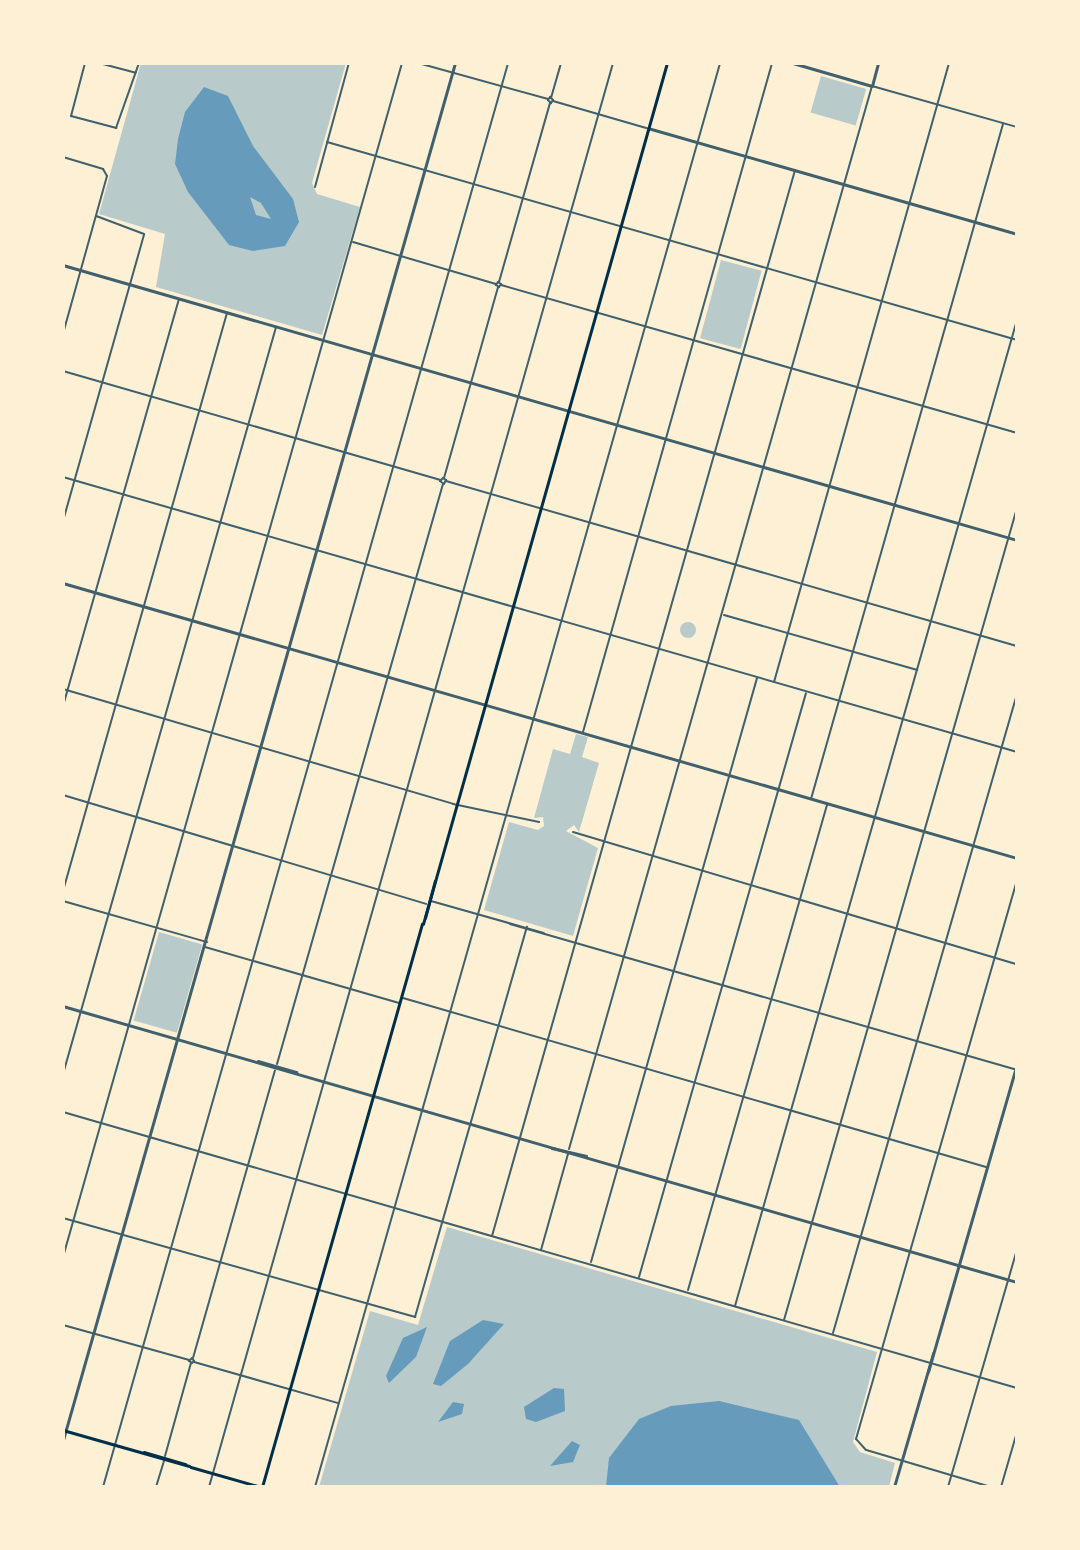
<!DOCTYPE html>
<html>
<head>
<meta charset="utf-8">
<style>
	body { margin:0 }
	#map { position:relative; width:1080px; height:1550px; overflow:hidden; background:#fdf0d5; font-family:"Varela Round",sans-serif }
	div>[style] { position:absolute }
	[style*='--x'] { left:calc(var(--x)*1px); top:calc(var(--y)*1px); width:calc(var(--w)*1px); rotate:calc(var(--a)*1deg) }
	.green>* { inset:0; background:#b9caca; transform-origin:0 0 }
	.round { border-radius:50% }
	.water>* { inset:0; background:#669bbc }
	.minor>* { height:2px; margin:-1px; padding:0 1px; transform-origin:1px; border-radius:1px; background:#3f606c }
	.tertiary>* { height:2.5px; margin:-1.25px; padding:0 1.25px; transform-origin:1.25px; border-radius:1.25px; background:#3f606c }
	.secondary>* { height:2.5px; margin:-1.25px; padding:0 1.25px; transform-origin:1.25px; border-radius:1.25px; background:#003049 }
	span { translate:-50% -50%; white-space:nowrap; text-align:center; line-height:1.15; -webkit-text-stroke:5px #fdf0d5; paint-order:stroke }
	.frame { position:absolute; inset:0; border:65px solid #fdf0d5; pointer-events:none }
</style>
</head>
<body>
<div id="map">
	<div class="green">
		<div style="clip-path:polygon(141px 63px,346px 63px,312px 183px,317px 194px,360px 207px,322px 335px,156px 287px,165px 234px,99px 214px)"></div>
		<div style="left:821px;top:76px;width:47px;height:38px;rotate:16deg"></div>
		<div style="left:721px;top:260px;width:42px;height:81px;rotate:15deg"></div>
		<div class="round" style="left:680px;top:622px;width:16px;height:16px"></div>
		<div style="clip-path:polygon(576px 734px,588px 737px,582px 757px,599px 763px,579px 832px,574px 825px,566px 831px,598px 848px,573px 936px,484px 910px,509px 822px,538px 830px,544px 826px,543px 817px,534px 818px,553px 749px,570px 754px)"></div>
		<div style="left:159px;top:932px;width:45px;height:92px;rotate:16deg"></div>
		<div style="clip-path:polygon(447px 1227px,877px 1352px,853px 1442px,860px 1452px,895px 1463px,889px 1487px,319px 1487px,370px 1311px,418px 1325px)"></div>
	</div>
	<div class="water">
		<div style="clip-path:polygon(evenodd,204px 87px,228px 96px,253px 146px,293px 199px,299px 222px,285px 246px,253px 251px,229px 245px,188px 192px,175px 164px,178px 139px,185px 112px,204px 87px,250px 197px,261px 203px,271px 219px,256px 215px,250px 197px)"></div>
		<div style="clip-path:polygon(483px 1320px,504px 1324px,468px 1364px,441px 1386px,433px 1384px,450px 1341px)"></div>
		<div style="clip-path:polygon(427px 1327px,416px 1357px,389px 1383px,386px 1376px,403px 1338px)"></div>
		<div style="clip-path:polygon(554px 1388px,564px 1389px,565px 1411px,536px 1422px,526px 1419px,524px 1407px)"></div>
		<div style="clip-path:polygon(719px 1401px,799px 1420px,840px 1487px,606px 1487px,609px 1458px,639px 1419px,671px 1406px)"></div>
		<div style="clip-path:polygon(453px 1402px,464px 1404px,462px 1414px,438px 1422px)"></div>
		<div style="clip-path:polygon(572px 1441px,580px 1445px,573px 1462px,550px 1466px)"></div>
	</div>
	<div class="minor">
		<div style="--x:85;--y:63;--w:55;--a:104.8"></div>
		<div style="--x:71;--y:116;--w:47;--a:14.9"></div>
		<div style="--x:116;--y:128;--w:69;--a:-70.5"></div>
		<div style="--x:99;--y:63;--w:38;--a:15"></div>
		<div style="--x:418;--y:63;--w:135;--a:15.5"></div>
		<div style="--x:550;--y:97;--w:4;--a:45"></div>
		<div style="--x:553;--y:100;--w:4;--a:124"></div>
		<div style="--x:551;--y:103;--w:4;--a:-135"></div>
		<div style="--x:548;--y:100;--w:4;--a:-56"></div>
		<div style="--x:551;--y:98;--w:36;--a:-74"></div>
		<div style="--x:553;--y:101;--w:97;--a:16.2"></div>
		<div style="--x:327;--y:142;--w:718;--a:16.01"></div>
		<div style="--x:63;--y:157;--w:42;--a:16.7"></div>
		<div style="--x:103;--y:169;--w:8;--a:60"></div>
		<div style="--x:107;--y:176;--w:164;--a:105.6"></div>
		<div style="--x:315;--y:187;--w:129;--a:-74.7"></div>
		<div style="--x:353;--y:242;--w:149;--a:16.4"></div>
		<div style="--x:498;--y:282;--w:4;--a:34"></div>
		<div style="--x:501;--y:284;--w:4;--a:124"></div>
		<div style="--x:499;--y:287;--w:4;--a:-146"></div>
		<div style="--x:496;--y:285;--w:4;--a:-56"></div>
		<div style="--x:499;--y:282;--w:186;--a:-74.1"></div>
		<div style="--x:501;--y:285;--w:537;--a:16"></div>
		<div style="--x:63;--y:371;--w:393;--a:16.1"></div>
		<div style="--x:63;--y:477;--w:993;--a:16.08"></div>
		<div style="--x:443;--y:478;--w:4;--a:34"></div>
		<div style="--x:446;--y:480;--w:4;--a:117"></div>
		<div style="--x:444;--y:484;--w:5;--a:-143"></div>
		<div style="--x:440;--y:481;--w:4;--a:-45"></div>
		<div style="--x:444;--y:478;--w:198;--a:-74.2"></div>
		<div style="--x:446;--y:481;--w:594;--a:16.12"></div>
		<div style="--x:63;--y:521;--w:298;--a:-74.2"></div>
		<div style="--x:144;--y:234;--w:51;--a:-159.4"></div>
		<div style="--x:724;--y:615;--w:201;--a:15.9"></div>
		<div style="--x:774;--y:682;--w:643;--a:-74.21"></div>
		<div style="--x:63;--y:689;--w:407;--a:16.4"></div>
		<div style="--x:453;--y:804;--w:88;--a:11.8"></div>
		<div style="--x:63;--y:706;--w:423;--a:-74.1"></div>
		<div style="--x:583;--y:732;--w:695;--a:-74.22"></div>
		<div style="--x:63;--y:795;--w:379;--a:16.7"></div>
		<div style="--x:811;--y:799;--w:702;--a:-74.12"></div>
		<div style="--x:573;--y:832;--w:463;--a:16.6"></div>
		<div style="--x:63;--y:891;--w:601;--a:-74.16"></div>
		<div style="--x:63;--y:901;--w:150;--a:15.9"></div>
		<div style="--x:431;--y:901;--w:117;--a:15.8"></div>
		<div style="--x:510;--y:924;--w:528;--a:16.06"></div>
		<div style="--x:205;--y:947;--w:202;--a:16.1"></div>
		<div style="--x:403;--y:998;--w:607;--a:16.17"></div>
		<div style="--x:277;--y:1064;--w:603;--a:-74.03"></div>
		<div style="--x:63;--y:1074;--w:777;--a:-74.08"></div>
		<div style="--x:63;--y:1112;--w:993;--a:16.14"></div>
		<div style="--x:569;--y:1149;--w:1105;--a:-74.09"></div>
		<div style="--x:872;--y:86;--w:151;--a:15.8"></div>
		<div style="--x:63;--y:1218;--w:366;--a:15.7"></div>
		<div style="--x:415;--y:1317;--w:406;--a:-74"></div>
		<div style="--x:492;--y:1236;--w:1108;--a:-74.13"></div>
		<div style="--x:541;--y:1250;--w:100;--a:-74.3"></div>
		<div style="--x:63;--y:1257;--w:1241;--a:-74.15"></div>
		<div style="--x:591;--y:1262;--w:607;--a:-74.13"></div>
		<div style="--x:639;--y:1277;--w:607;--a:-74.04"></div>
		<div style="--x:688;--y:1290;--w:505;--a:-74.01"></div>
		<div style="--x:735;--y:1306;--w:1026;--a:-74.04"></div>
		<div style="--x:784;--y:1320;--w:845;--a:-73.99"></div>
		<div style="--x:63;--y:1325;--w:131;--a:15.5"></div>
		<div style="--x:833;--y:1333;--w:665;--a:-73.94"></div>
		<div style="--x:192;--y:1358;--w:4;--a:56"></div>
		<div style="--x:194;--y:1361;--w:3;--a:135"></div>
		<div style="--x:192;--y:1363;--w:4;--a:-146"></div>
		<div style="--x:189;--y:1361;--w:4;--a:-45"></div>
		<div style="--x:193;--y:1358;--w:299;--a:-74.1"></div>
		<div style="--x:194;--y:1362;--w:150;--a:15.9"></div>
		<div style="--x:165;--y:1456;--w:97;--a:-74.4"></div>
		<div style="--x:103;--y:1487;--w:1480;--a:-74.12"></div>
		<div style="--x:156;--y:1487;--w:27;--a:-73"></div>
		<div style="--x:209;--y:1487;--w:1480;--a:-74.16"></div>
		<div style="--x:263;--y:1487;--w:9;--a:0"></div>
		<div style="--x:315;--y:1487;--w:1480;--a:-74.12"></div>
		<div style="--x:948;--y:1487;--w:247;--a:-73.8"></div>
		<div style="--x:991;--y:1487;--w:130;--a:-163.5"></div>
		<div style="--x:866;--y:1450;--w:15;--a:-132"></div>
		<div style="--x:856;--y:1439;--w:582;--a:-73.93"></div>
		<div style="--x:1001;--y:1487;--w:57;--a:-73.8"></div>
	</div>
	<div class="tertiary">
		<div style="--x:793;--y:63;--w:82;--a:16.2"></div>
		<div style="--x:872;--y:86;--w:24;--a:-75"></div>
		<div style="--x:648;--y:128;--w:384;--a:16"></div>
		<div style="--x:63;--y:265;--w:993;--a:16.08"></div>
		<div style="--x:63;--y:583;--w:993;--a:16.08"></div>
		<div style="--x:63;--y:1006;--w:993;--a:16.14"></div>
		<div style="--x:258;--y:1061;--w:40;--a:16"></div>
		<div style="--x:552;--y:1148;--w:35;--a:13"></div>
		<div style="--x:928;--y:1372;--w:321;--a:-73.9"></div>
		<div style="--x:63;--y:1440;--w:1432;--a:-74.11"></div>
		<div style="--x:894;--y:1487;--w:139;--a:-73.7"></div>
	</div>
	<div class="secondary">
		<div style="--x:425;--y:918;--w:38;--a:-75"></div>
		<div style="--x:423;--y:924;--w:895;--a:-74.18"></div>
		<div style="--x:63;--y:1430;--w:131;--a:15.9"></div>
		<div style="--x:144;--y:1452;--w:43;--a:16.3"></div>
		<div style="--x:191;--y:1467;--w:73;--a:15.9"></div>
		<div style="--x:262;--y:1487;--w:585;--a:-74.14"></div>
	</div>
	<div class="frame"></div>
</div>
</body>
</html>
